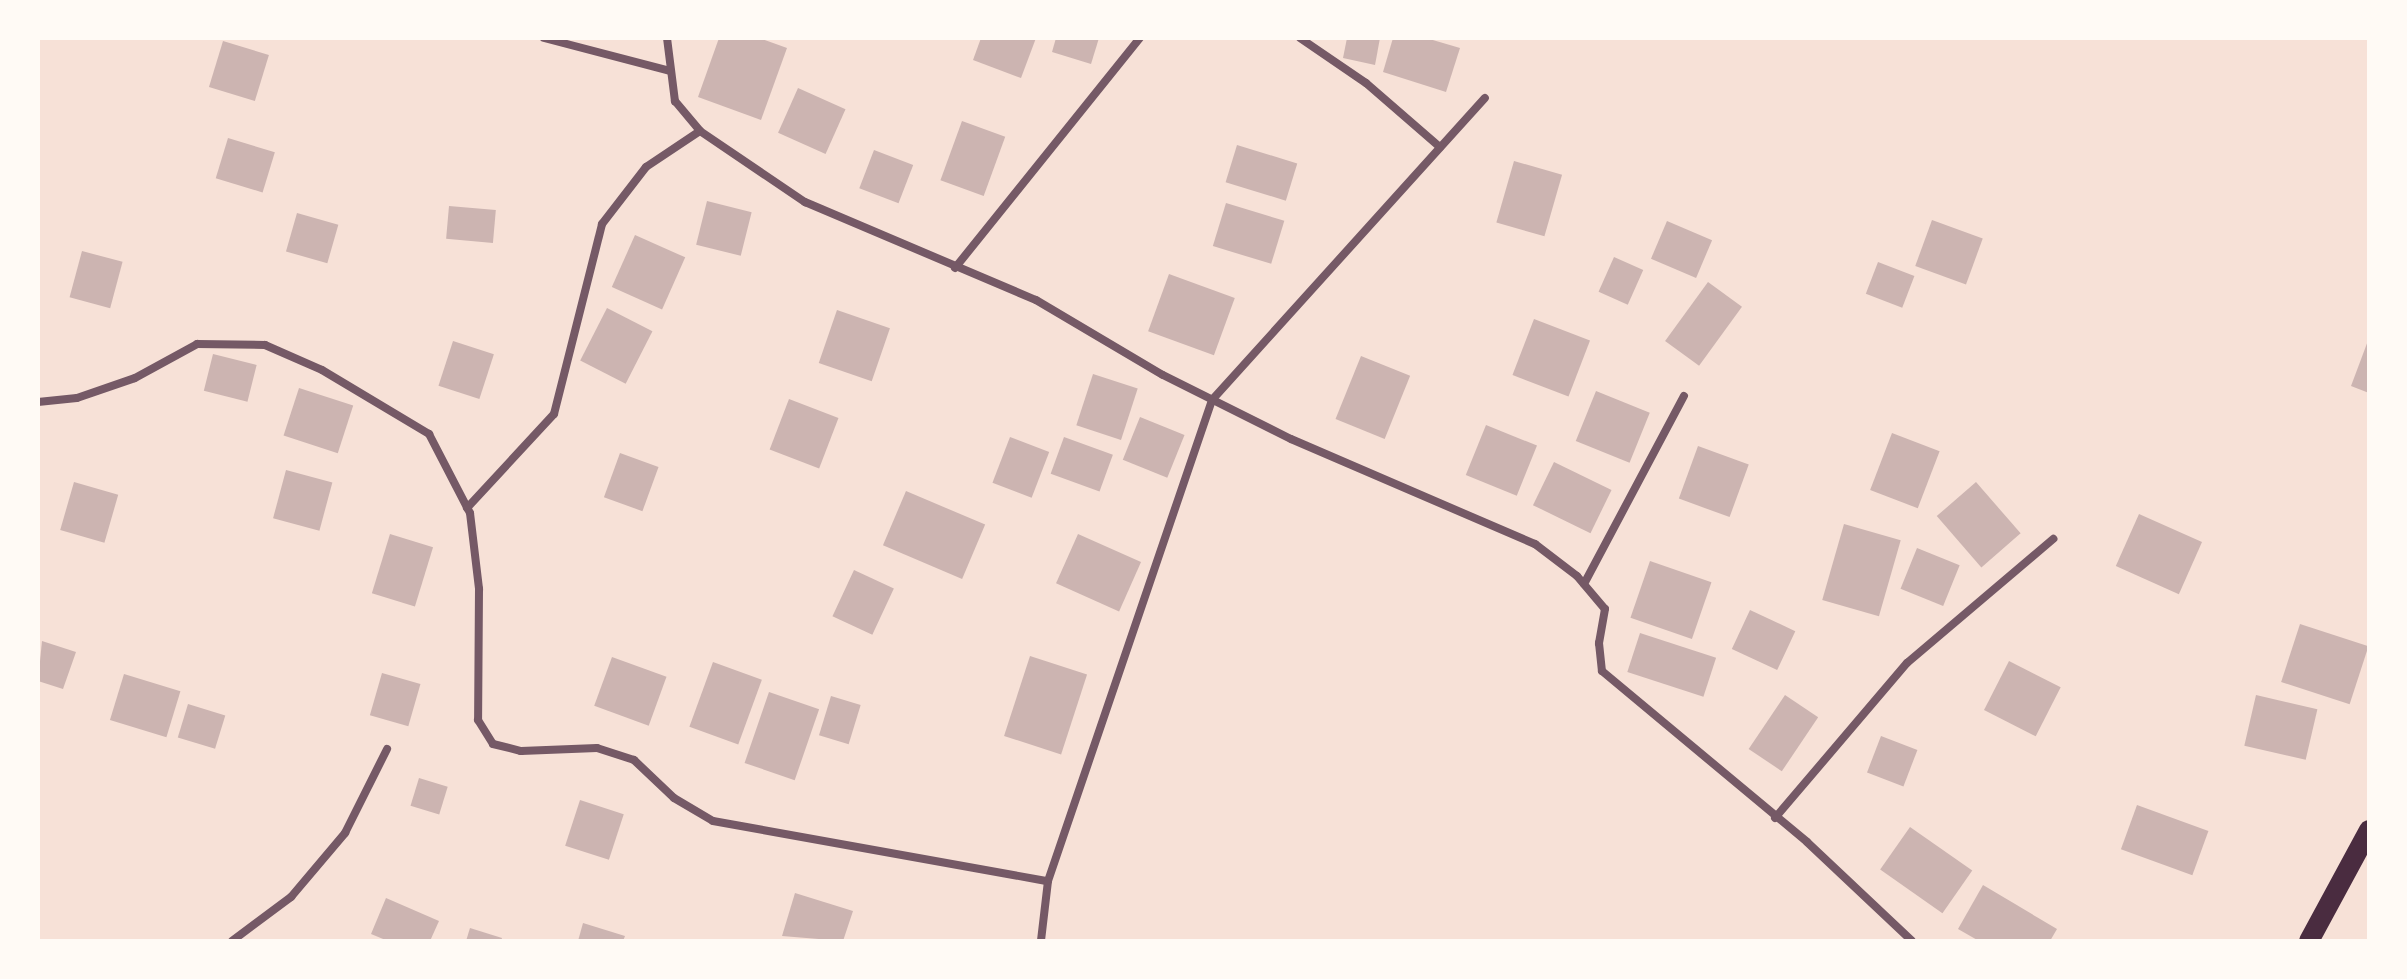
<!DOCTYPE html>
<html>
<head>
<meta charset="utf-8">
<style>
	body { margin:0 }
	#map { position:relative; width:2407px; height:979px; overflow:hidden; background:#f7e1d7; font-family:Poppins,sans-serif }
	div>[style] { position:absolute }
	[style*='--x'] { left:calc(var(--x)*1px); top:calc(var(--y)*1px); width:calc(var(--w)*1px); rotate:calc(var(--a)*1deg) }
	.building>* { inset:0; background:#ccb4b1; transform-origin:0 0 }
	.minor>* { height:8px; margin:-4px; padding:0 4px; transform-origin:4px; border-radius:4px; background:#755966 }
	.primary>* { height:20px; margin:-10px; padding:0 10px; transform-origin:10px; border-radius:10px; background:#4a2c40 }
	span { translate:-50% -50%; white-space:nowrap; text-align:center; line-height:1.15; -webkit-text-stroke:8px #fffaf5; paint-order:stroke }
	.frame { position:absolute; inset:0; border:40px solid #fffaf5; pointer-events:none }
</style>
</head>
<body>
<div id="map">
	<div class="building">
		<div style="clip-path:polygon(719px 38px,759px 38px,787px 48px,761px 120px,698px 97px)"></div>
		<div style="clip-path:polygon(981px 38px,1036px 38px,1021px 78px,973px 60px)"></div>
		<div style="clip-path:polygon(1056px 38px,1099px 38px,1091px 64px,1052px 52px)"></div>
		<div style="clip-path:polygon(1347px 38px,1380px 38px,1375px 65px,1343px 58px)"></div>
		<div style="clip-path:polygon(1393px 38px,1426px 38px,1460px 48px,1446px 92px,1383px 72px)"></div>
		<div style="left:223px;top:41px;width:48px;height:48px;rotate:17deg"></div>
		<div style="left:798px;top:88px;width:52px;height:49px;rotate:24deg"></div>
		<div style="left:962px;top:121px;width:46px;height:63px;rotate:20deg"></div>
		<div style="left:228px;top:138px;width:49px;height:42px;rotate:17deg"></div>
		<div style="left:1237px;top:145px;width:63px;height:39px;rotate:17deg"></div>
		<div style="left:874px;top:150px;width:42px;height:41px;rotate:21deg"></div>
		<div style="left:1514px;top:161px;width:50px;height:64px;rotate:16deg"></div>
		<div style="left:707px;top:201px;width:46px;height:45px;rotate:14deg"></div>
		<div style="left:1226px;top:203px;width:61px;height:45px;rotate:17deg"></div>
		<div style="left:449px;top:206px;width:47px;height:33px;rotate:5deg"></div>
		<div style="left:297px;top:213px;width:43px;height:40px;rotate:16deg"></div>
		<div style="left:1932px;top:220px;width:54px;height:49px;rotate:20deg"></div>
		<div style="left:1667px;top:221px;width:49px;height:41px;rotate:23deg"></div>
		<div style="left:635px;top:235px;width:55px;height:57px;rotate:24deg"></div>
		<div style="left:82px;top:251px;width:42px;height:48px;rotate:15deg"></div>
		<div style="left:1614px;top:257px;width:32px;height:38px;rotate:24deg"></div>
		<div style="left:1878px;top:262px;width:39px;height:34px;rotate:21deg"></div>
		<div style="left:1169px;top:274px;width:70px;height:61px;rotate:20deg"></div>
		<div style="left:1708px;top:282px;width:42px;height:73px;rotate:36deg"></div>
		<div style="left:607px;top:308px;width:51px;height:59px;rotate:27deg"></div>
		<div style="left:837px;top:310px;width:56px;height:56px;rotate:19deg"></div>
		<div style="left:1534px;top:319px;width:60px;height:60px;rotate:21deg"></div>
		<div style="clip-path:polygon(2369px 338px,2369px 393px,2351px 386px)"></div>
		<div style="left:453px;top:341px;width:43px;height:47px;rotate:18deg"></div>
		<div style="left:213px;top:354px;width:45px;height:38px;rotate:14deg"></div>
		<div style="left:1361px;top:356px;width:53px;height:68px;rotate:22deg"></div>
		<div style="left:1093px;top:374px;width:47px;height:54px;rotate:18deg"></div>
		<div style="left:299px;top:388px;width:57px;height:50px;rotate:18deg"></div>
		<div style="left:1596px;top:391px;width:58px;height:54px;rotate:22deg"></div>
		<div style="left:789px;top:399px;width:53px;height:54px;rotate:21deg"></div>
		<div style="left:1140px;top:417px;width:48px;height:46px;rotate:22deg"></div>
		<div style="left:1486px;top:425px;width:55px;height:54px;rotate:22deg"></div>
		<div style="left:1892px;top:433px;width:51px;height:61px;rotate:21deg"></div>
		<div style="left:1010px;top:437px;width:42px;height:49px;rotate:21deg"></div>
		<div style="left:1064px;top:437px;width:52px;height:39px;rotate:20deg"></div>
		<div style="left:1698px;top:446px;width:54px;height:56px;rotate:20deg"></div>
		<div style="left:620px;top:453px;width:41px;height:47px;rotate:20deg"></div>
		<div style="left:1554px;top:462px;width:64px;height:48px;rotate:26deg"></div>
		<div style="left:286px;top:470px;width:48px;height:50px;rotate:15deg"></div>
		<div style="left:74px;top:482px;width:46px;height:50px;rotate:16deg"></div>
		<div style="left:1976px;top:482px;width:68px;height:52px;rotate:49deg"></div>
		<div style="left:906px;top:491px;width:86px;height:59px;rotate:23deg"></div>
		<div style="left:2139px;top:514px;width:69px;height:57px;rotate:24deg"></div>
		<div style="left:1844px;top:524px;width:59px;height:79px;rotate:16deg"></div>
		<div style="left:390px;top:534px;width:45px;height:62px;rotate:17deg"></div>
		<div style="left:1078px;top:534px;width:69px;height:54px;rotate:24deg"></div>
		<div style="left:1917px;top:548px;width:46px;height:44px;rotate:22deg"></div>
		<div style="left:1650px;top:561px;width:65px;height:60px;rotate:19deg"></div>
		<div style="left:854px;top:570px;width:44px;height:51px;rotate:25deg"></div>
		<div style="left:1750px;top:610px;width:50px;height:43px;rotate:25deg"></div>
		<div style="left:2300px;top:624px;width:72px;height:61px;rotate:18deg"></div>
		<div style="left:1640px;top:633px;width:80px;height:41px;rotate:18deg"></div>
		<div style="clip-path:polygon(42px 641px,76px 652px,63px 689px,38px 681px)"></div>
		<div style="left:1030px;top:656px;width:60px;height:84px;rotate:18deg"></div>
		<div style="left:612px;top:657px;width:58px;height:52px;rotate:20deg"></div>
		<div style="left:2009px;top:661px;width:58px;height:55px;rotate:27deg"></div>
		<div style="left:713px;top:662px;width:52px;height:69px;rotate:20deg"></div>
		<div style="left:382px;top:673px;width:40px;height:44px;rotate:16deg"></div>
		<div style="left:124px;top:674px;width:59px;height:48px;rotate:17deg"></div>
		<div style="left:769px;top:692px;width:53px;height:75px;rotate:19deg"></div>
		<div style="left:1785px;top:695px;width:40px;height:65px;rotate:34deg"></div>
		<div style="left:2256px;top:695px;width:63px;height:52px;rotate:13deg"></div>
		<div style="left:831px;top:696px;width:31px;height:41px;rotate:17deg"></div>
		<div style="left:188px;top:704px;width:39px;height:35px;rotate:17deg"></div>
		<div style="left:1881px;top:736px;width:39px;height:39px;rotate:21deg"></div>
		<div style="left:419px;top:778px;width:30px;height:29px;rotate:17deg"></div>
		<div style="left:580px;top:800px;width:46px;height:48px;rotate:18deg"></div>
		<div style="left:2137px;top:805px;width:76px;height:47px;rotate:20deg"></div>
		<div style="left:1910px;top:827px;width:76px;height:52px;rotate:35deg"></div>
		<div style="clip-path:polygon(1983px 885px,2057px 929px,2050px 941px,1979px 941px,1958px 929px)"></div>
		<div style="clip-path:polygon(795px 893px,853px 911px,843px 941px,782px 936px)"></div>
		<div style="clip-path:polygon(386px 898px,439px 921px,430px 941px,388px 941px,371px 934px)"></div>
		<div style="clip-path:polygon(583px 923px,625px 936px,623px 941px,578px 941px)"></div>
		<div style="clip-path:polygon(470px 928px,502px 938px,501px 941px,466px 941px)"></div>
	</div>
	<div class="minor">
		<div style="--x:544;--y:38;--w:131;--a:14.6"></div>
		<div style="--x:667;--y:38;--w:64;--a:82.8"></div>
		<div style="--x:675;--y:101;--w:39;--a:50"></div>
		<div style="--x:1300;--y:38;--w:80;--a:34.3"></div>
		<div style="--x:1366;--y:83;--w:98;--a:40.9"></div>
		<div style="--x:955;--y:268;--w:295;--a:-51.2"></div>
		<div style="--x:38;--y:402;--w:39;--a:-6"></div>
		<div style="--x:77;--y:398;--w:61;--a:-19"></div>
		<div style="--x:135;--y:378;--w:71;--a:-28.7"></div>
		<div style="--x:197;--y:344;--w:68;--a:0.8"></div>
		<div style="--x:265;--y:345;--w:62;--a:23.7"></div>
		<div style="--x:322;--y:370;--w:125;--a:30.9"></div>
		<div style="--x:429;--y:434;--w:89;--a:62.6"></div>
		<div style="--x:470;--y:513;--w:77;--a:83.2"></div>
		<div style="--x:479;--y:589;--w:131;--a:90.4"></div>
		<div style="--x:478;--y:720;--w:28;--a:58"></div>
		<div style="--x:493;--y:744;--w:29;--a:14"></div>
		<div style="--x:521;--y:751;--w:76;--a:-2.3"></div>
		<div style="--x:597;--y:748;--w:39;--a:18"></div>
		<div style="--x:634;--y:760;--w:55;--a:43.5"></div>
		<div style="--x:674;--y:798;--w:45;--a:30.5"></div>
		<div style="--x:713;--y:821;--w:340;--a:10.2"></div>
		<div style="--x:1048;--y:881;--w:60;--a:96.7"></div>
		<div style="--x:467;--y:508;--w:128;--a:-47.2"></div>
		<div style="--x:554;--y:414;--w:196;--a:-75.8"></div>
		<div style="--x:602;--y:224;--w:72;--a:-52.3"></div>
		<div style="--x:646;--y:167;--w:65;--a:-33.7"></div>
		<div style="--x:700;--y:131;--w:127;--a:34.1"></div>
		<div style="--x:805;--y:202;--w:251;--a:23"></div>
		<div style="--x:1036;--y:300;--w:147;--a:30.6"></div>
		<div style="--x:1163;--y:375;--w:143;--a:26.6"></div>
		<div style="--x:1291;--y:439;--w:266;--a:23.3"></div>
		<div style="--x:1535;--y:544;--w:53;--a:37.3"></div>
		<div style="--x:1577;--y:576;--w:43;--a:49.7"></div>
		<div style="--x:1605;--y:609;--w:35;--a:100"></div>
		<div style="--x:1599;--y:643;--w:28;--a:84"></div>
		<div style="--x:1602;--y:671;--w:267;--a:39.8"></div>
		<div style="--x:1807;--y:842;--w:144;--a:43.3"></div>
		<div style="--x:1584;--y:584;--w:213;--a:-62"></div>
		<div style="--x:1775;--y:818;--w:204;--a:-49.6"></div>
		<div style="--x:1907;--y:663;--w:192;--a:-40.3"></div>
		<div style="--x:1048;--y:881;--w:508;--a:-71.17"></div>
		<div style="--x:1212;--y:400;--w:407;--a:-47.9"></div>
		<div style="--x:232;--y:941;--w:74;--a:-36.7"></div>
		<div style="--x:291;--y:897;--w:84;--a:-49.8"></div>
		<div style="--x:345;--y:833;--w:94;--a:-63.4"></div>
	</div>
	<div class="primary">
		<div style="--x:2309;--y:941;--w:126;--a:-61.6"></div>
	</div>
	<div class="frame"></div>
</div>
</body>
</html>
